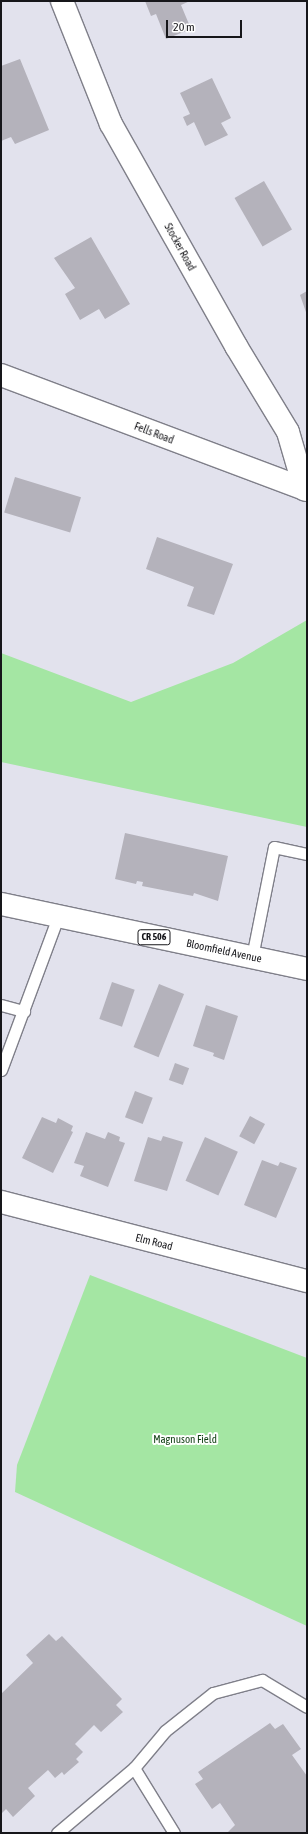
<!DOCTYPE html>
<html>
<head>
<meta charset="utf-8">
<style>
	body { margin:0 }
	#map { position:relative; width:308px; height:1834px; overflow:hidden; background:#e2e2ed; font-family:"Asap Condensed",sans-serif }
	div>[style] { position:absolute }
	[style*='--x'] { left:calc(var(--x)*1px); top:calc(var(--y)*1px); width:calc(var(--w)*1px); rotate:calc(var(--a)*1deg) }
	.green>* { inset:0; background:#a4e6a3 }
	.building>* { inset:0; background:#b4b2bb; transform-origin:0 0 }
	.roads { filter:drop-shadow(1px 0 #7f7f89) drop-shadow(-1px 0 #7f7f89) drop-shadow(0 1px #7f7f89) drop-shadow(0 -1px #7f7f89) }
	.service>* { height:11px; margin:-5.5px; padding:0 5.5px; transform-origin:5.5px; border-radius:5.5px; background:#fff }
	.minor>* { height:22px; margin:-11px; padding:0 11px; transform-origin:11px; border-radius:11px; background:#fff }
	.tertiary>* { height:22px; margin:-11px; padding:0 11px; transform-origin:11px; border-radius:11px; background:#fff }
	.primary>* { height:22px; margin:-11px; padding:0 11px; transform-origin:11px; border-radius:11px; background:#fff }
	span { translate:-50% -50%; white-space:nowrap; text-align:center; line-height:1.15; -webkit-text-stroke:4px #fff; paint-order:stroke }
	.shield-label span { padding:1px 3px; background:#fff; border:1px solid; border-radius:3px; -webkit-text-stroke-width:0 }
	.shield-label { font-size:10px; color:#16161a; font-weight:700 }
	.street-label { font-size:11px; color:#16161a }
	.park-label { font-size:11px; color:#103f13 }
	.frame { position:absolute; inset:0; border:2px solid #16161a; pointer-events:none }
	.scale { position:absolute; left:166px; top:20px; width:76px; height:18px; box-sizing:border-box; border:2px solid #16161a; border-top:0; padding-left:5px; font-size:12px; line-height:14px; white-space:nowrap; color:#16161a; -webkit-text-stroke:3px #fff; paint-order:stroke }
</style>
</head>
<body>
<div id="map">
	<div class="green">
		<div style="clip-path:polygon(307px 620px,307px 827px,1px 762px,1px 653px,131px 702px,233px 663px)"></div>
		<div style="clip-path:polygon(90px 1275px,307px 1358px,307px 1626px,15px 1492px,17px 1465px)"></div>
	</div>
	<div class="building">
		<div style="clip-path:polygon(145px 1px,190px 1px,181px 5px,191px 29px,166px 39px,156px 14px,151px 16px)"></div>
		<div style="clip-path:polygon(20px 59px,49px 130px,15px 144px,11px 137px,1px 141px,1px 66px)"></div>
		<div style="clip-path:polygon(212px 78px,231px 118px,221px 123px,228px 135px,205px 146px,194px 122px,187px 126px,183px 117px,190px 114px,180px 93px)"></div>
		<div style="left:264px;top:181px;width:56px;height:34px;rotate:60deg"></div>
		<div style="clip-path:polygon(91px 237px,130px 304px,105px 319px,99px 309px,80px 320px,65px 294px,75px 288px,54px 258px)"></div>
		<div style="clip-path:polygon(307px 291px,307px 315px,300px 295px)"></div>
		<div style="left:15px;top:477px;width:69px;height:37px;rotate:17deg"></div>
		<div style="clip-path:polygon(157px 537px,233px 564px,214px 615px,187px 606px,194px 587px,146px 569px)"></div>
		<div style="clip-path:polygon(125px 833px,228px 856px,218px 901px,194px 893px,193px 896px,142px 886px,143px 882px,137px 881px,136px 884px,115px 879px)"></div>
		<div style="left:112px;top:982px;width:24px;height:39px;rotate:19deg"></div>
		<div style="left:159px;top:984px;width:27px;height:68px;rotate:22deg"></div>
		<div style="clip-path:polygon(206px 1005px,238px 1016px,224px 1060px,213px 1056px,214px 1053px,193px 1046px)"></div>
		<div style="left:175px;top:1063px;width:15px;height:18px;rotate:20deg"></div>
		<div style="left:135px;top:1091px;width:19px;height:28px;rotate:21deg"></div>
		<div style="left:250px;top:1116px;width:17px;height:23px;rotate:28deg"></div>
		<div style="clip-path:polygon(42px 1117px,56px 1123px,58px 1118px,73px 1126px,71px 1131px,73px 1132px,53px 1173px,22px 1158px)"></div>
		<div style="clip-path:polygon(86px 1132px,105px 1139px,108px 1132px,120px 1137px,119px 1141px,125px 1143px,108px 1187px,80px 1176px,84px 1166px,74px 1163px)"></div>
		<div style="clip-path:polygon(163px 1136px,183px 1142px,167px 1191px,134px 1181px,148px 1137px,161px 1141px)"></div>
		<div style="left:205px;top:1137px;width:36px;height:48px;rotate:24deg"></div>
		<div style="clip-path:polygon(262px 1160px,278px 1166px,280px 1162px,297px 1168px,276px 1218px,244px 1205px)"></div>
		<div style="clip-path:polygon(49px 1634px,56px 1641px,62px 1636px,122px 1699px,116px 1705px,123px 1712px,101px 1732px,94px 1725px,75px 1744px,83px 1752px,76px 1759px,79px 1762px,64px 1775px,62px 1772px,55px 1778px,48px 1770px,28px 1788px,35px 1796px,13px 1817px,6px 1809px,1px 1814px,1px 1694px,33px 1663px,26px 1655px)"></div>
		<div style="clip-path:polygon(270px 1723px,275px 1729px,283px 1724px,301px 1749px,292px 1755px,307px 1776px,307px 1833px,227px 1833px,235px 1825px,220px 1803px,212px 1809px,195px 1784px,203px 1779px,198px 1772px)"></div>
	</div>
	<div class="roads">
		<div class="service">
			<div style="--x:252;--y:957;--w:112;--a:-78.7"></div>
			<div style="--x:274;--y:847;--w:34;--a:12"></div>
			<div style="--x:1;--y:1005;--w:24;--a:15"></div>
			<div style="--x:1;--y:1070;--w:163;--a:-69.6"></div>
			<div style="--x:134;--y:1768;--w:76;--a:58.4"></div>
			<div style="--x:57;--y:1833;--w:101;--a:-40.2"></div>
			<div style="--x:134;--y:1768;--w:48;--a:-50"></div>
			<div style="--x:165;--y:1731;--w:61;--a:-38.4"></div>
			<div style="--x:213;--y:1693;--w:51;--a:-14.9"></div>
			<div style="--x:262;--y:1680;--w:52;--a:31"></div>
		</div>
		<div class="minor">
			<div style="--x:62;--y:1;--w:132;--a:68.3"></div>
			<div style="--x:111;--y:124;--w:255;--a:60.6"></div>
			<div style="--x:236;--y:346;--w:100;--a:58.8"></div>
			<div style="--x:288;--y:432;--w:60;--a:73.7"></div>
		</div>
		<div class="tertiary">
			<div style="--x:1;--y:375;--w:327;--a:20.6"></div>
			<div style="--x:1;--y:1202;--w:316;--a:14.5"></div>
		</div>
		<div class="primary">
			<div style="--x:1;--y:904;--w:313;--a:12"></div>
		</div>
	</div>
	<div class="shield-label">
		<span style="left:154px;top:937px">CR 506</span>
	</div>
	<div class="street-label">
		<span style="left:180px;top:247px;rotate:61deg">Stocker Road</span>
		<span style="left:154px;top:433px;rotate:21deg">Fells Road</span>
		<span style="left:224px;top:951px;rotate:12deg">Bloomfield Avenue</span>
		<span style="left:154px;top:1242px;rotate:14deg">Elm Road</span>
	</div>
	<div class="park-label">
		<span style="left:185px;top:1439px">Magnuson Field</span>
	</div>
	<div class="frame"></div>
	<div class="scale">20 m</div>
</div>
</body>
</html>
